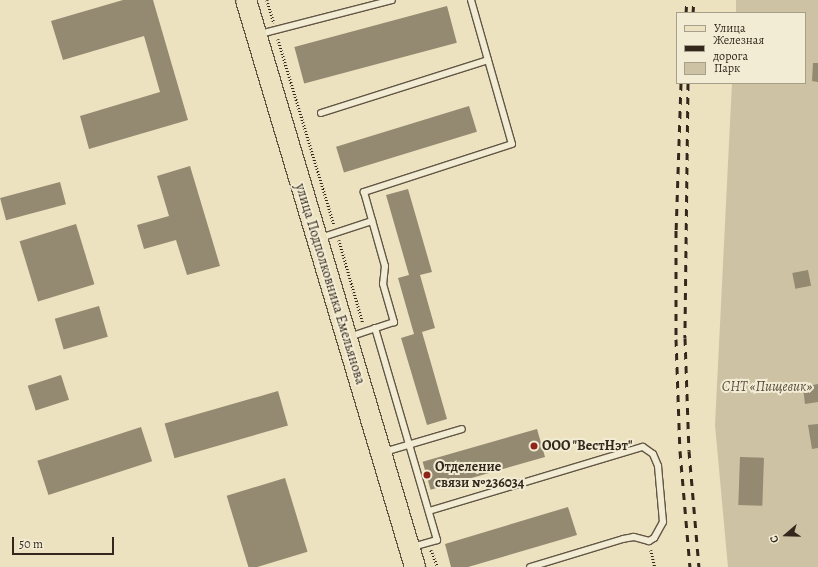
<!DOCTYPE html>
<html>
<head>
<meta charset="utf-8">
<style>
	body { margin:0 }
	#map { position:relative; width:818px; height:567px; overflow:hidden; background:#ece2bf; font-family:Alegreya,serif }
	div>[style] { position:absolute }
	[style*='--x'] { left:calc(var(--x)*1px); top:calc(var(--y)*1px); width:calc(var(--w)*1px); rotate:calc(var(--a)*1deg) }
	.green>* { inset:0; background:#cdc2a3 }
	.building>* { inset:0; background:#948971; transform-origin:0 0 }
	.path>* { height:2.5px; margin-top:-1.25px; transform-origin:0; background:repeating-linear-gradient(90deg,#34281c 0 1px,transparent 0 3px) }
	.roads { filter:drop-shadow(1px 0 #625645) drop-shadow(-1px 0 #625645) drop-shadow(0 1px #625645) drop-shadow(0 -1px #625645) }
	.service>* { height:6px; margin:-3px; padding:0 3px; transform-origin:3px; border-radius:3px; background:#f3ecd5 }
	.primary>* { height:20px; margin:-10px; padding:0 10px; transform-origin:10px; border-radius:10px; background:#ece2bf }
	.rail>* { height:3px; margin-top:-1.5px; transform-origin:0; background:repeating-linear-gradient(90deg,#34281c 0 7px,transparent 0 14px) }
	.dots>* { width:11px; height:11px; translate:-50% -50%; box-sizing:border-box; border:2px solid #f3ecd5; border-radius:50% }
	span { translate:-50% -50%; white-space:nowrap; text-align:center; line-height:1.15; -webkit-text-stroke:4px #f3ecd5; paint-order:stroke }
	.street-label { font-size:14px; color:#34281c }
	.park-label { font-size:14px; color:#5a4e3e; font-style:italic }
	.poi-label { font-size:14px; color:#34281c; font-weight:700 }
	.left { translate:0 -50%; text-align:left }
	.legend { position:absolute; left:676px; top:12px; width:130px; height:72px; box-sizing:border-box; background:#f3ecd5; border:1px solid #a79e8b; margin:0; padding:5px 7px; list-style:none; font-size:12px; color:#34281c }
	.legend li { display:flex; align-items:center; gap:8px; height:20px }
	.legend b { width:20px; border:1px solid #a79e8b }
	.north { position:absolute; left:766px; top:515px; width:40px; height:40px; -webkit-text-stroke:3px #f3ecd5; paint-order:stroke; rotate:250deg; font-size:11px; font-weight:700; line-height:16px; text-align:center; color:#34281c }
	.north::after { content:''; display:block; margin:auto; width:14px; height:18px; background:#34281c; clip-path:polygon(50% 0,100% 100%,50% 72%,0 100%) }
	.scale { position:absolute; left:12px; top:537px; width:102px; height:18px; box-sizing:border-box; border:2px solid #34281c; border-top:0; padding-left:5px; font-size:12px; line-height:14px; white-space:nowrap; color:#34281c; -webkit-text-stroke:3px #f3ecd5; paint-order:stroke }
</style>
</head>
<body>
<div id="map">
	<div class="green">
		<div style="clip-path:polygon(736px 0,818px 0,818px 567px,728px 567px,715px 425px,732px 83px,805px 83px,805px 13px,736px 13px)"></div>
	</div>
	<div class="building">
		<div style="clip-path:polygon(123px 0,153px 0,188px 120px,89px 149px,80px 116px,160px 92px,144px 36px,63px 60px,51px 21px)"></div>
		<div style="left:447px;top:6px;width:38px;height:158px;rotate:75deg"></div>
		<div style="clip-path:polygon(813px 63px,818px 63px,818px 82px,812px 81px)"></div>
		<div style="left:469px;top:106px;width:27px;height:139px;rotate:73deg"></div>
		<div style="clip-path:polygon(190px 166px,220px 266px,187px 275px,176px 240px,144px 249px,137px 225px,169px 216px,157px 176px)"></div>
		<div style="left:60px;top:182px;width:23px;height:62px;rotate:75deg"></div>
		<div style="clip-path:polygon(408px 189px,432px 272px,420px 275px,435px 328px,422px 332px,447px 419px,427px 425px,401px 338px,414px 334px,398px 278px,409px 275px,386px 195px)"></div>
		<div style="left:76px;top:224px;width:63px;height:59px;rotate:73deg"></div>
		<div style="left:808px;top:270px;width:16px;height:16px;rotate:79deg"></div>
		<div style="left:99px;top:306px;width:32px;height:46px;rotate:74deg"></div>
		<div style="left:61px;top:375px;width:26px;height:35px;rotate:72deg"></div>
		<div style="clip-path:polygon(818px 384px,818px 402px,805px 404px,803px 387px)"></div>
		<div style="left:278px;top:391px;width:36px;height:118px;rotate:74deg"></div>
		<div style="clip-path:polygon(818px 424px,818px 448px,812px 449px,808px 425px)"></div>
		<div style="left:141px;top:427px;width:36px;height:109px;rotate:72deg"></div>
		<div style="left:537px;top:429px;width:29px;height:119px;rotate:74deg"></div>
		<div style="left:740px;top:457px;width:24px;height:48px;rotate:2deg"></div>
		<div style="left:285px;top:478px;width:77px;height:61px;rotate:73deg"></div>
		<div style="clip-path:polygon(568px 507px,577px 535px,468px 567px,451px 567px,445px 544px)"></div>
	</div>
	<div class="path">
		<div style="--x:267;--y:0;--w:24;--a:73"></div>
		<div style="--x:278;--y:39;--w:193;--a:73.2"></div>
		<div style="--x:339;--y:240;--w:86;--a:73.9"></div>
		<div style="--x:431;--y:550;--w:18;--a:68"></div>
		<div style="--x:651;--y:550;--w:17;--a:77"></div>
	</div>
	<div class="roads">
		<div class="service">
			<div style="--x:471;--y:0;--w:62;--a:74.2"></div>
			<div style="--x:260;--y:34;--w:136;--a:-14.4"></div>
			<div style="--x:321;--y:113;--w:175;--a:-17.6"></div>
			<div style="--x:488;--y:60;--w:87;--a:74.1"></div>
			<div style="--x:512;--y:144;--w:156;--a:162"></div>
			<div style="--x:364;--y:192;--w:77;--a:74.2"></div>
			<div style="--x:385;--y:266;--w:18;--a:96"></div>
			<div style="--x:383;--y:284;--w:40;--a:74"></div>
			<div style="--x:394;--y:322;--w:47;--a:161.6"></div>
			<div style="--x:320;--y:238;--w:55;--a:-18.1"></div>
			<div style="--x:375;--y:328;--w:221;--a:73.7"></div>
			<div style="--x:437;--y:540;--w:26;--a:164"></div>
			<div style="--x:384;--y:452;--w:81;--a:-16.4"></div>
			<div style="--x:429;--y:511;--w:223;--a:-16.7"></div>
			<div style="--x:643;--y:447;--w:12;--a:35"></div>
			<div style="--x:653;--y:454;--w:13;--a:67"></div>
			<div style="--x:658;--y:466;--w:56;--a:84.9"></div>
			<div style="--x:663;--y:522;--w:18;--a:119"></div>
			<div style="--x:654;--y:538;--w:6;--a:149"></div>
			<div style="--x:649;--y:541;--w:16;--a:-165"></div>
			<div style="--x:634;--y:537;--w:11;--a:170"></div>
			<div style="--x:623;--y:539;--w:97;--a:163.2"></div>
		</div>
		<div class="primary">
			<div style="--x:246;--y:0;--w:592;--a:73.4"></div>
		</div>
	</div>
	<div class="rail">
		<div style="--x:686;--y:13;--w:13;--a:-86"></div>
		<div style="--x:693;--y:13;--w:13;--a:-86"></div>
		<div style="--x:681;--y:83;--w:147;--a:91.9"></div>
		<div style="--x:676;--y:230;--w:109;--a:90"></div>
		<div style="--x:676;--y:339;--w:112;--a:88"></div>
		<div style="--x:680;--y:451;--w:116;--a:85.1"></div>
		<div style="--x:688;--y:83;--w:255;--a:90.7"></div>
		<div style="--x:685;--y:338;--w:113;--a:88"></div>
		<div style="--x:689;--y:451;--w:116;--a:85.1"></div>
	</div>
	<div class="dots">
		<div style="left:534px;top:446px;background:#8f2418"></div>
		<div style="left:427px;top:475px;background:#8f2418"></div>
	</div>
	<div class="street-label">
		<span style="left:330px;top:284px;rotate:73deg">улица Подполковника Емельянова</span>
	</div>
	<div class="park-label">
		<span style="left:767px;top:387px">СНТ «Пищевик»</span>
	</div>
	<div class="poi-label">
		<span class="left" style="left:542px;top:446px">ООО "ВестНэт"</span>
		<span class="left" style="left:435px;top:475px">Отделение<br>связи №236034</span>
	</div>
	<ul class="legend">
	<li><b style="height:5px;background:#ece2bf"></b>Улица</li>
	<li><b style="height:5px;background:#34281c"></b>Железная дорога</li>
	<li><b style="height:11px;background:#cdc2a3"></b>Парк</li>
	</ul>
	<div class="north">С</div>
	<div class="scale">50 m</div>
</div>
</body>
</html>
